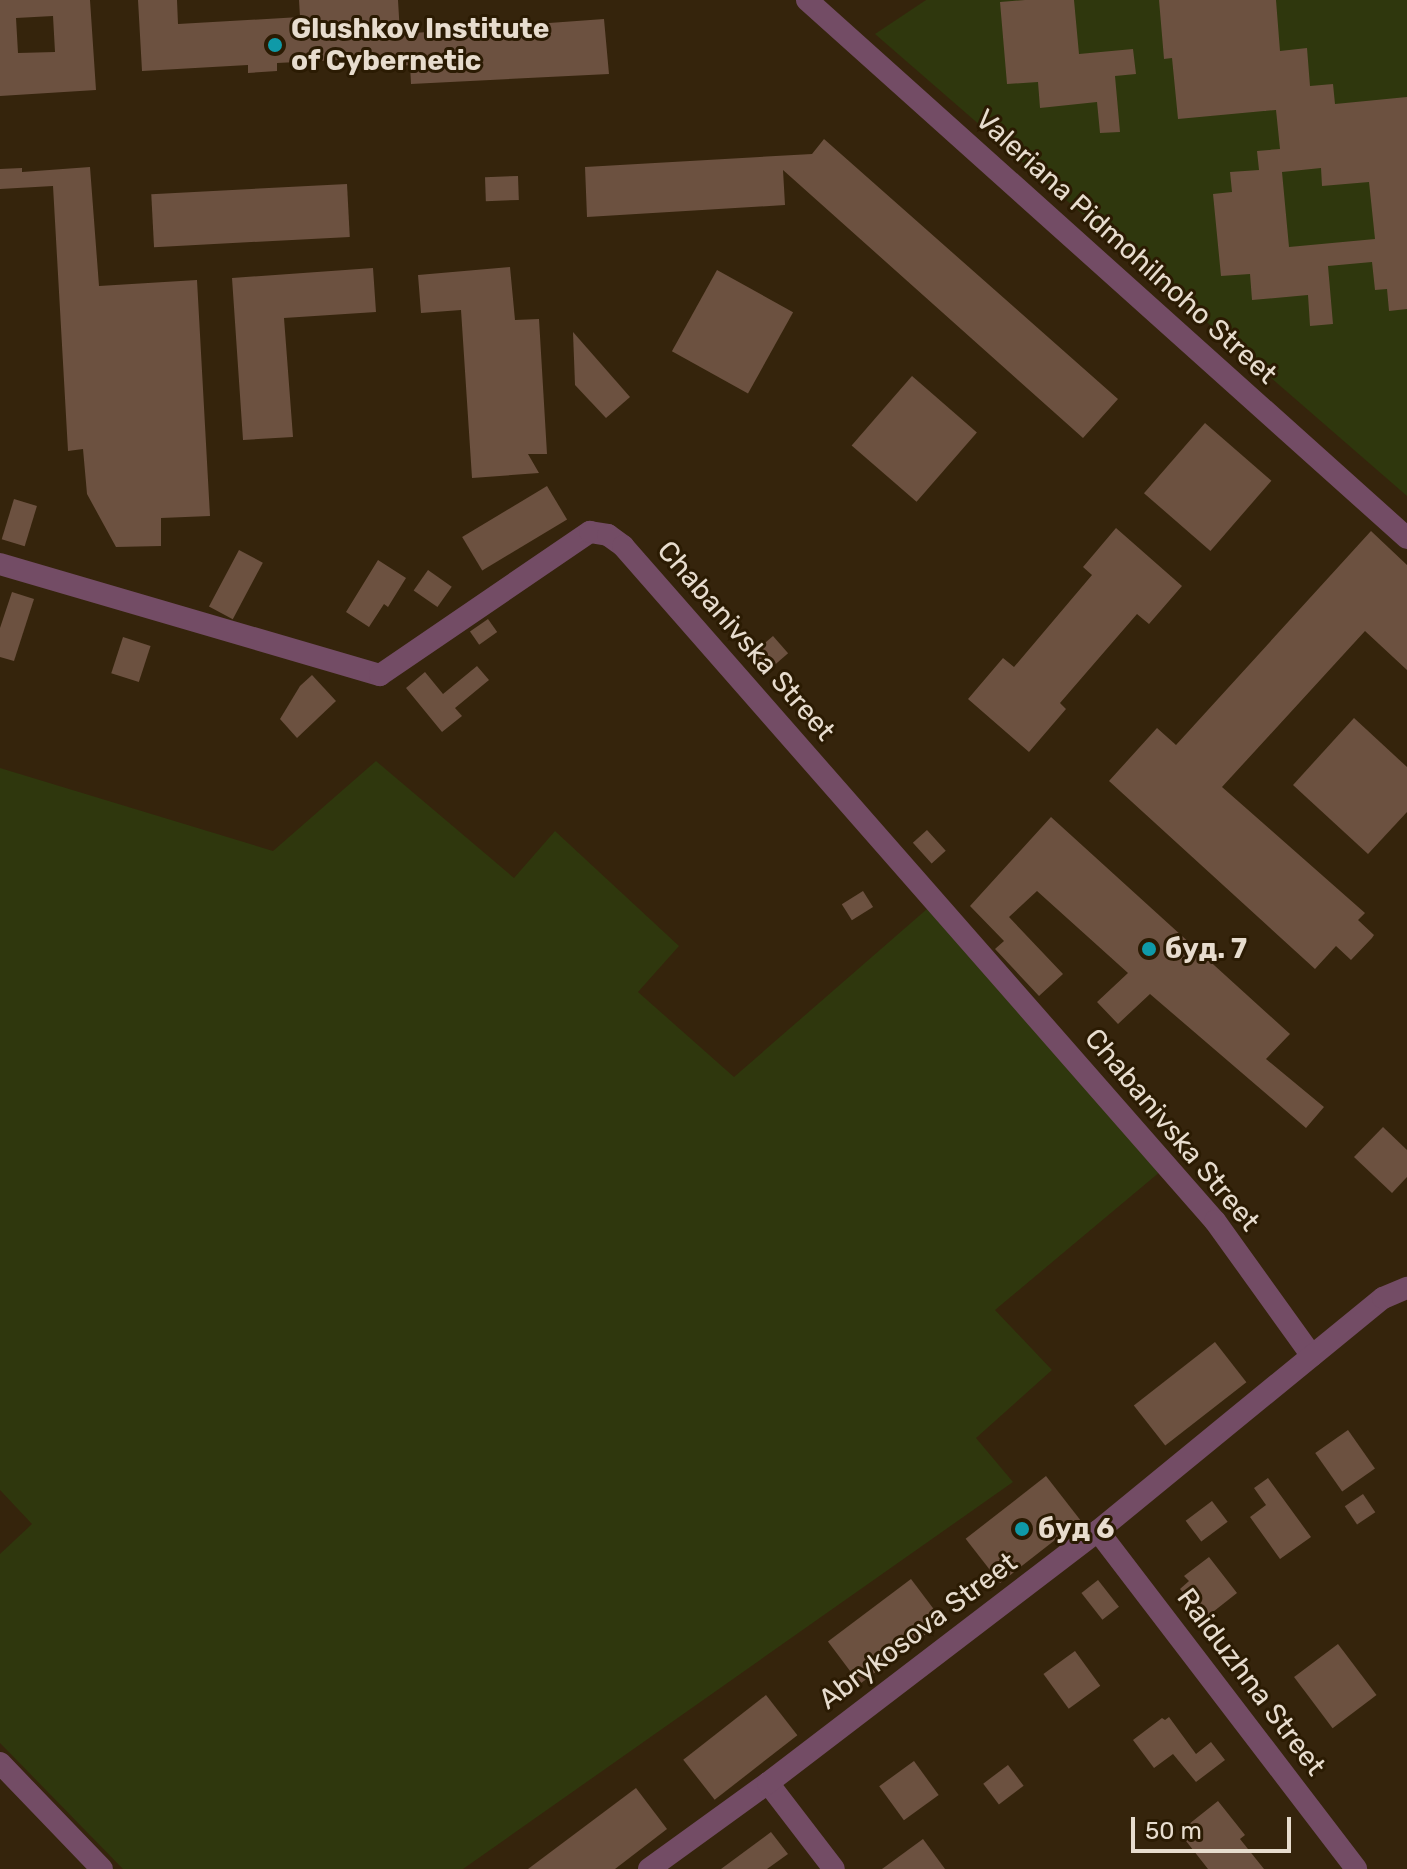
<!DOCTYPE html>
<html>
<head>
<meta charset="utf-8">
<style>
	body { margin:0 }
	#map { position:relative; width:1407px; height:1869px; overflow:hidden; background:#35240c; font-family:Rubik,sans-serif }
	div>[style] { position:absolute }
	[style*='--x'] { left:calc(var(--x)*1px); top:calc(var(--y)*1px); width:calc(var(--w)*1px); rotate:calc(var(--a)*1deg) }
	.green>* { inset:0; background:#2f370d }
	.building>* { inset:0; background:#6c5140; transform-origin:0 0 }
	.minor>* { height:22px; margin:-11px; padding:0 11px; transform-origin:11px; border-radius:11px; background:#734c65 }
	.dots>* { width:22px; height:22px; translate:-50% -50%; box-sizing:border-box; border:4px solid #2b1b03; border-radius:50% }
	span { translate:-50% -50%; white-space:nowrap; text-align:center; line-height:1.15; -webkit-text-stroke:6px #2b1b03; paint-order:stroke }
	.poi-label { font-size:28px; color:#e7dcce; font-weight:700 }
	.left { translate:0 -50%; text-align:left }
	.street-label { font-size:28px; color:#e7dcce }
	.scale { position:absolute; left:1131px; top:1817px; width:160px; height:36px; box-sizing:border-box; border:4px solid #e7dcce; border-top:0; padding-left:10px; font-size:24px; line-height:28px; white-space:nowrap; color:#e7dcce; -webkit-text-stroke:6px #2b1b03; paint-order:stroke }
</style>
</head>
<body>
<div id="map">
	<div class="green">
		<div style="clip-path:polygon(926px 0,1407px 0,1407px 496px,875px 34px)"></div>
		<div style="clip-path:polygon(376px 761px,514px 878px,555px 831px,679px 946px,638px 992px,734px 1077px,935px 902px,1167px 1166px,995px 1310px,1052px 1370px,976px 1438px,1013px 1482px,463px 1869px,123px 1869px,0 1743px,0 1554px,32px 1524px,0 1490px,0 768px,273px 851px)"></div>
	</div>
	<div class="building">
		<div style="clip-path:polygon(evenodd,0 0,90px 0,96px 90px,0 96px,0 0,53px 16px,55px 52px,18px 53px,16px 18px,53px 16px)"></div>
		<div style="clip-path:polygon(138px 0,177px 0,178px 24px,300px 17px,299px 0,398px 0,400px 34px,604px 19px,609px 74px,411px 84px,410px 65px,400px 66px,400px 57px,355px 59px,355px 65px,338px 66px,338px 60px,277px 63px,277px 71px,248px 73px,248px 65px,142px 71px)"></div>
		<div style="clip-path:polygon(1025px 0,1074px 0,1079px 54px,1133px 49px,1136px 74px,1115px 76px,1120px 132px,1100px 133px,1097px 102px,1040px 108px,1038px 82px,1007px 84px,1000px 2px)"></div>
		<div style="clip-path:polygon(evenodd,1159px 0,1276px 0,1280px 51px,1307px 48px,1310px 86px,1333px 84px,1335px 104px,1407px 97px,1407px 309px,1389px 311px,1387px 289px,1375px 290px,1372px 262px,1328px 266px,1333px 324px,1310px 326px,1308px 295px,1252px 300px,1250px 274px,1221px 276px,1213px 194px,1232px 192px,1230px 172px,1259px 170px,1257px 151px,1280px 149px,1276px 110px,1178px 119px,1172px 58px,1164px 59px,1159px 0,1321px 168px,1322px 186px,1369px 182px,1375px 239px,1289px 247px,1282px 172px,1321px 168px)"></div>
		<div style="clip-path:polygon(824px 139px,1118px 399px,1083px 438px,783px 170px,785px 205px,587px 217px,585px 167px,812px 154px)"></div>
		<div style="clip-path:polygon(90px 167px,99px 286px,197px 280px,210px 516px,161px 518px,161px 546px,116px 547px,87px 494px,83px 449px,68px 451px,53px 186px,0 189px,0 169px,22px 168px,22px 172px)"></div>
		<div style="left:518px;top:176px;width:24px;height:33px;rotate:88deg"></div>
		<div style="left:347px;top:184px;width:53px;height:196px;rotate:87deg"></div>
		<div style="clip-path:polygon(510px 267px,515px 320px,539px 319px,547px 454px,528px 454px,539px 473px,472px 478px,461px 310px,421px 313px,418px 275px)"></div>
		<div style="clip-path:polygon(373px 268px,376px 312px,284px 318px,293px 437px,243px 440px,232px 278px)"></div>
		<div style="left:717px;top:270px;width:87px;height:93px;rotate:29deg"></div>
		<div style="clip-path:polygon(573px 332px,630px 397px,606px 418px,575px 385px)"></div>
		<div style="left:912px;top:376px;width:86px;height:92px;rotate:41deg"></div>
		<div style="left:1205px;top:423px;width:88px;height:93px;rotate:41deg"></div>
		<div style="left:547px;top:486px;width:39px;height:99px;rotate:59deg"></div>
		<div style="left:14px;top:499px;width:24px;height:42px;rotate:17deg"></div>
		<div style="clip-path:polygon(1116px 528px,1182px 586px,1149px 624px,1137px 614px,1060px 703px,1066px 709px,1029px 752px,968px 699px,1003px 658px,1014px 667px,1092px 575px,1083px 567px)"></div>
		<div style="clip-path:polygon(1371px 531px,1407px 565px,1407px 670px,1365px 631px,1222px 787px,1365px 913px,1358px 920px,1374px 935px,1372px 938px,1351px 960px,1336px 946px,1315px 969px,1109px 781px,1157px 728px,1176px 745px)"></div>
		<div style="left:239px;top:550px;width:27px;height:64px;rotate:28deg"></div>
		<div style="clip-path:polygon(378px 560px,406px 578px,388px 607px,384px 604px,369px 627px,346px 612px)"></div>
		<div style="left:428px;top:570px;width:29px;height:25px;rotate:35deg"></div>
		<div style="clip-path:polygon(12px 592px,34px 599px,14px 661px,0 657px,0 628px)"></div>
		<div style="left:488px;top:619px;width:16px;height:22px;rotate:55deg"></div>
		<div style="left:773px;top:636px;width:23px;height:27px;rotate:49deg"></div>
		<div style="left:123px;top:637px;width:29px;height:38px;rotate:18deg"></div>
		<div style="clip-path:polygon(477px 666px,489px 680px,455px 708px,462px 716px,442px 732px,406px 688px,425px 672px,443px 694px)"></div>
		<div style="clip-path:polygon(312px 675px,336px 701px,297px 738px,280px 719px,300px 686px)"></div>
		<div style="clip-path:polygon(1354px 718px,1407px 767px,1407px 812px,1368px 854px,1293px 785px)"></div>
		<div style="clip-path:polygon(1051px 817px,1290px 1034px,1266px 1059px,1324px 1107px,1306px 1128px,1150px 994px,1118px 1024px,1097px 1002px,1128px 973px,1037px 891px,1009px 917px,1063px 974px,1039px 996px,995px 949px,1004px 941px,970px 906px)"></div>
		<div style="left:927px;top:830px;width:28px;height:19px;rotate:48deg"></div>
		<div style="left:863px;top:891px;width:19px;height:25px;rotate:58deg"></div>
		<div style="clip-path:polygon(1383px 1127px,1407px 1150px,1407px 1177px,1392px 1193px,1354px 1157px)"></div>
		<div style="left:1215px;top:1342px;width:51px;height:103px;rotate:52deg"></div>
		<div style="left:1348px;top:1430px;width:47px;height:40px;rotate:55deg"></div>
		<div style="left:1046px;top:1476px;width:56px;height:102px;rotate:52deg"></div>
		<div style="clip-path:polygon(1268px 1478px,1311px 1537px,1280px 1559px,1250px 1517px,1266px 1505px,1254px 1488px)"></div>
		<div style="left:1363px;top:1494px;width:22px;height:22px;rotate:56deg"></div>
		<div style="left:1212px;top:1501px;width:26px;height:33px;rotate:53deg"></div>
		<div style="clip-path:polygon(1209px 1557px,1237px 1593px,1204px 1619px,1180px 1589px,1189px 1581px,1184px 1576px)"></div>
		<div style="left:911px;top:1579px;width:53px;height:104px;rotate:53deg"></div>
		<div style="left:1098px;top:1580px;width:34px;height:21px;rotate:52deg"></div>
		<div style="left:1338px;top:1644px;width:64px;height:55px;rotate:53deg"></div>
		<div style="left:1075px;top:1651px;width:43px;height:39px;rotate:54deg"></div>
		<div style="left:766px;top:1695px;width:51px;height:105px;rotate:52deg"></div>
		<div style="clip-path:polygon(1169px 1717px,1196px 1754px,1211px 1742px,1225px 1760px,1196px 1782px,1173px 1754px,1154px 1768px,1133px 1740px,1162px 1718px,1165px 1720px)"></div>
		<div style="left:914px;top:1761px;width:42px;height:43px;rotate:54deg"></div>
		<div style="left:1008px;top:1765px;width:26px;height:31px;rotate:53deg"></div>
		<div style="clip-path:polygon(636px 1788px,667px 1829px,615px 1869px,528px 1869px)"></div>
		<div style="clip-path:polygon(1218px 1801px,1245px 1835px,1240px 1839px,1264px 1869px,1208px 1869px,1179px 1832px)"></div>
		<div style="clip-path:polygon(771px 1832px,788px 1854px,767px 1869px,721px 1869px)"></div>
		<div style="clip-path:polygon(923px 1839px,945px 1869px,882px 1869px)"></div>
	</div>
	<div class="minor">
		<div style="--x:807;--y:0;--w:806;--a:41.88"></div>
		<div style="--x:0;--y:564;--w:396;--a:16.3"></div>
		<div style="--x:380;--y:675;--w:254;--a:-34.3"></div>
		<div style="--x:590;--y:532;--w:18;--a:9"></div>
		<div style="--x:608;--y:535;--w:19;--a:36"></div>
		<div style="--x:623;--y:546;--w:898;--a:48.75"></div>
		<div style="--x:1215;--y:1221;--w:166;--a:54.3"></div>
		<div style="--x:1098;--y:1531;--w:425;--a:52.6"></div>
		<div style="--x:0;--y:1763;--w:147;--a:46.1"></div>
		<div style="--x:768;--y:1783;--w:108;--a:52.5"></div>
		<div style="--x:649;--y:1869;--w:147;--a:-35.9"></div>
		<div style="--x:768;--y:1783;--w:415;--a:-37.4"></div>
		<div style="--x:1098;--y:1531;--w:368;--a:-39.3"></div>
		<div style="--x:1383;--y:1298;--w:26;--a:-23"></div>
	</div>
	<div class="dots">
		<div style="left:275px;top:45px;background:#0f9aa8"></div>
		<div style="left:1149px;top:949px;background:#0f9aa8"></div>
		<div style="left:1022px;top:1529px;background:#0f9aa8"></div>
	</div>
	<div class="poi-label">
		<span class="left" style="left:291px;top:45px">Glushkov Institute<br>of Cybernetic</span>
		<span class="left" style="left:1165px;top:949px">буд. 7</span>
		<span class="left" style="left:1038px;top:1529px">буд 6</span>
	</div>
	<div class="street-label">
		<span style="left:1126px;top:247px;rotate:42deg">Valeriana Pidmohilnoho Street</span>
		<span style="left:746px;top:641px;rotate:49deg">Chabanivska Street</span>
		<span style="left:1172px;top:1130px;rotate:50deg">Chabanivska Street</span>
		<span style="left:918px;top:1631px;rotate:-37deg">Abrykosova Street</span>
		<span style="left:1251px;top:1682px;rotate:53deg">Raiduzhna Street</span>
	</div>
	<div class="scale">50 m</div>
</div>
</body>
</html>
